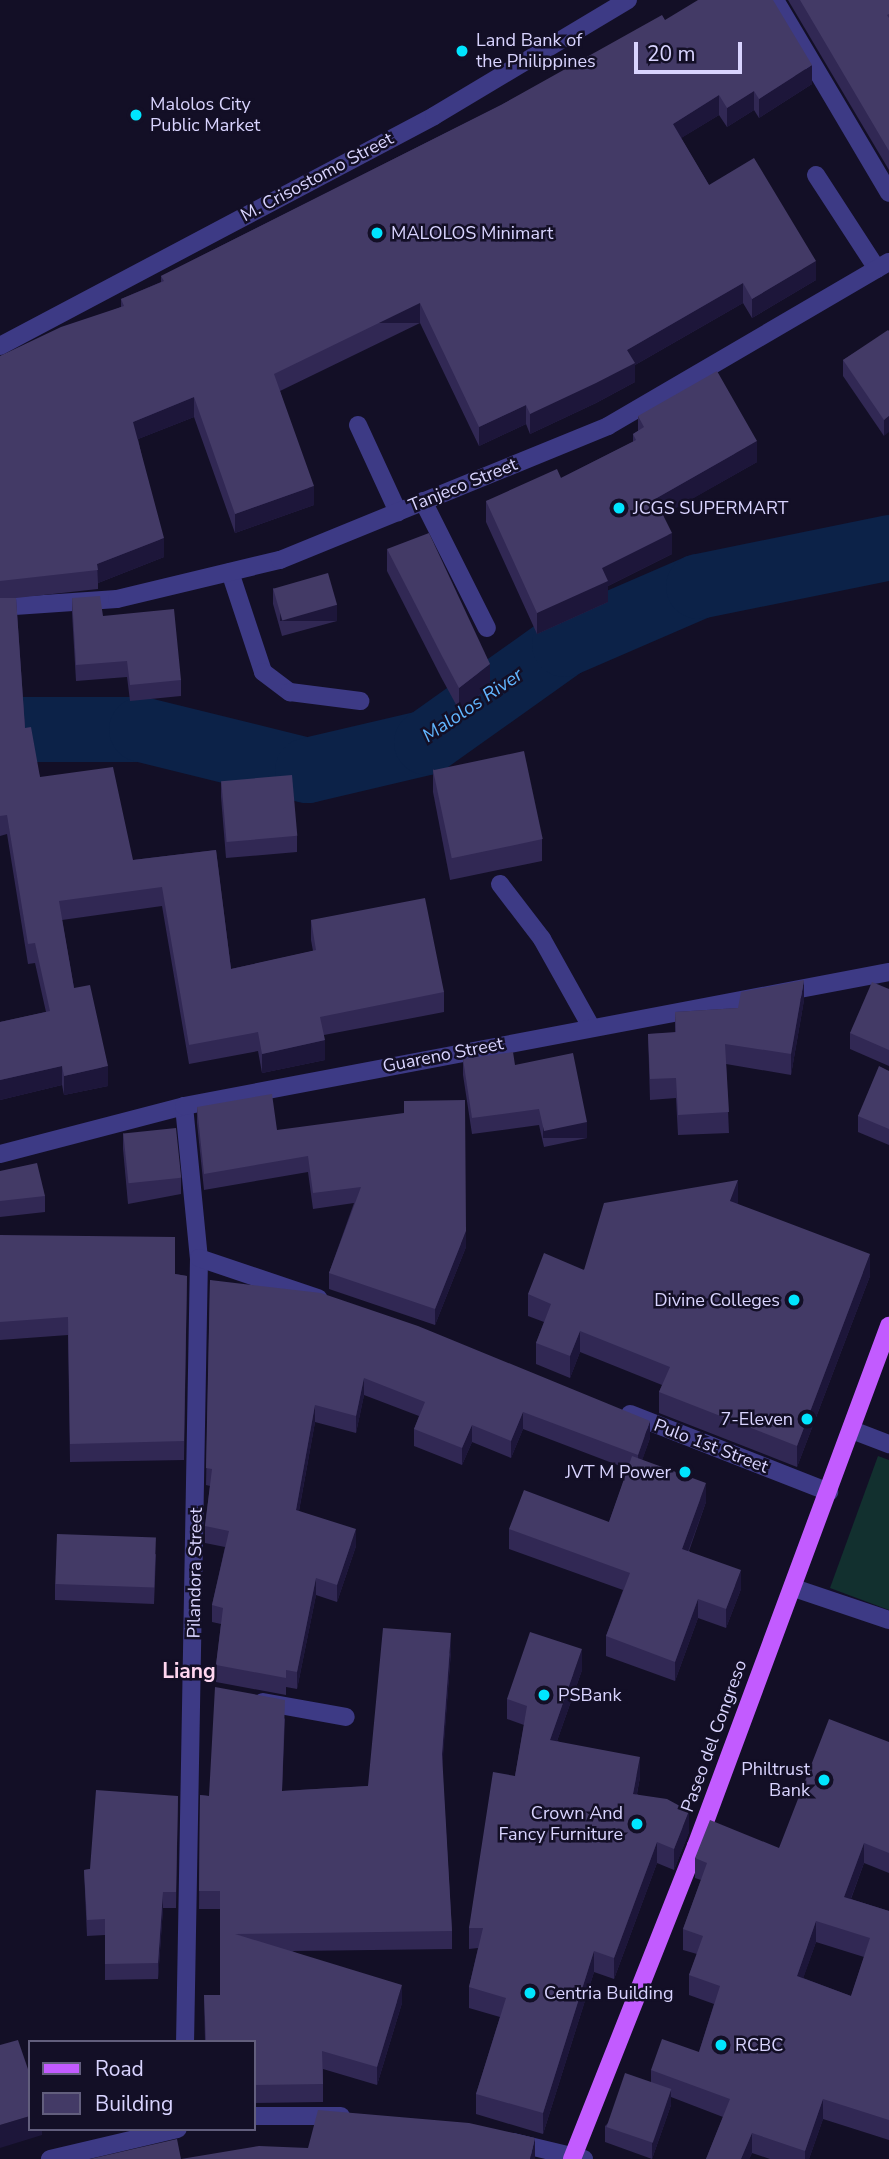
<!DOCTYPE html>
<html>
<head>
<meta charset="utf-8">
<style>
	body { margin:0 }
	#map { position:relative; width:889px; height:2159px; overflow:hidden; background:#130f26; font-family:"Nunito Sans",sans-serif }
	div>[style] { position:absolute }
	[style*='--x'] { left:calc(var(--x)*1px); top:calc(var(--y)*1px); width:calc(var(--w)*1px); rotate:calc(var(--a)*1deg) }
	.green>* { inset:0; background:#12302f }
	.river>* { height:65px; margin:-32.5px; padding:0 32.5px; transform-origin:32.5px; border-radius:32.5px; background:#0c2248 }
	.minor>* { height:18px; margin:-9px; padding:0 9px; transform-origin:9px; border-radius:9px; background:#3d3a85 }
	.major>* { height:18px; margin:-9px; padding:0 9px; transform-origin:9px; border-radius:9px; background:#c25bff }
	.wall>* { inset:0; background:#312854 }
	.shaded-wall>* { inset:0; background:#1d163a; transform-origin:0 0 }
	.building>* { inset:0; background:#433a66; transform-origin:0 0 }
	.dots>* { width:19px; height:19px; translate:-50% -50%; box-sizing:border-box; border:4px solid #130f26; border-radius:50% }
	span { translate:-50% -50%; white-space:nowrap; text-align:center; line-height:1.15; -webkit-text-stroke:5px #130f26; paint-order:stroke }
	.poi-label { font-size:18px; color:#d9d4ff }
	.left { translate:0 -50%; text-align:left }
	.right { translate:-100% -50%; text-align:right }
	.street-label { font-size:18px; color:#d9d4ff }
	.water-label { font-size:19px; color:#62b6ff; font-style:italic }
	.quarter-label { font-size:21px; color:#ffd6f0; font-weight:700 }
	.legend { position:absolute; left:28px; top:2040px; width:228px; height:91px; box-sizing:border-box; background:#130f26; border:2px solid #625e7d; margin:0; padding:9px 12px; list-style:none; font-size:21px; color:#d9d4ff }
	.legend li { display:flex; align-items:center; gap:14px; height:35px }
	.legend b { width:35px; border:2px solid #625e7d }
	.scale { position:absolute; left:634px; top:42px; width:108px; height:32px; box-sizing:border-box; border:4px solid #d9d4ff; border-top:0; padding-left:9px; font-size:21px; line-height:24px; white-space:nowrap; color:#d9d4ff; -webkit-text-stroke:5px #130f26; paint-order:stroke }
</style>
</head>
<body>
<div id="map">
	<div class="green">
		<div style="clip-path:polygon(878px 1456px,889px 1460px,889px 1610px,830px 1588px)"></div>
	</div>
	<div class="river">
		<div style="--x:0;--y:729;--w:141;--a:0"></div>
		<div style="--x:141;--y:729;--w:171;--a:13.9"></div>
		<div style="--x:307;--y:770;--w:122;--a:-13.2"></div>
		<div style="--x:426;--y:742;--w:169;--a:-35.4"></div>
		<div style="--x:564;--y:644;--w:146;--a:-23.4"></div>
		<div style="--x:698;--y:586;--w:195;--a:-11.5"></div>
	</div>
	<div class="minor">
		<div style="--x:775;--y:0;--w:224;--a:59.4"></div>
		<div style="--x:816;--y:175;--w:112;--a:57"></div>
		<div style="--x:0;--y:346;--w:491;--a:-27.9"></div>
		<div style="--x:434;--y:116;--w:226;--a:-30.9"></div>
		<div style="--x:358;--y:425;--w:96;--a:65.3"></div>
		<div style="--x:423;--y:501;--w:142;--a:63.3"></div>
		<div style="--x:230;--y:572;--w:105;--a:71.7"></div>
		<div style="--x:263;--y:672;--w:34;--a:37"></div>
		<div style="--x:290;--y:692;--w:71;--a:7.3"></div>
		<div style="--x:0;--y:607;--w:117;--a:-3.9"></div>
		<div style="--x:117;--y:599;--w:168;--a:-13.5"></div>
		<div style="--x:280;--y:560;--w:354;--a:-22.2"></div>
		<div style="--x:608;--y:426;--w:325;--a:-30.3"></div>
		<div style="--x:500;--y:884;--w:69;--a:52.6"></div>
		<div style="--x:542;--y:939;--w:98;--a:60.8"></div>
		<div style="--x:184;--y:1106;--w:153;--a:84.4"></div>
		<div style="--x:199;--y:1258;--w:784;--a:91.02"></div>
		<div style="--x:0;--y:1154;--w:190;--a:-14.6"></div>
		<div style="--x:184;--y:1106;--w:718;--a:-10.76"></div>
		<div style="--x:199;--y:1258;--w:126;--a:18.6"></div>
		<div style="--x:630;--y:1414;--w:214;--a:21.4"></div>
		<div style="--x:852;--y:1430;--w:40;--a:21"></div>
		<div style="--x:794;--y:1588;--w:100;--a:18.6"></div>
		<div style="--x:263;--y:1702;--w:84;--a:10.2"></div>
		<div style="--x:254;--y:2116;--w:87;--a:0"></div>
		<div style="--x:513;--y:2142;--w:73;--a:13.5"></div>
		<div style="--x:50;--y:2159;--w:131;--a:-13.2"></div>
	</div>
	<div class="major">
		<div style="--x:572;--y:2159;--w:337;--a:-68.4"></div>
		<div style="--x:696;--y:1846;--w:555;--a:-69.64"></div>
	</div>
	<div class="wall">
		<div style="clip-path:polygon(788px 0,889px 0,889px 170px)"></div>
		<div style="clip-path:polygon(665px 20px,812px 84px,759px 118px,754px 110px,727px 127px,719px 115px,681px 138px,709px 185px,816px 280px,752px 318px,743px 303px,635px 365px,635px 382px,596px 403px,530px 434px,526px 424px,479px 446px,420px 323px,280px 391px,314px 505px,235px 533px,194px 417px,138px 439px,164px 557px,98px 583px,98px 589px,16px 598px,25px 728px,40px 777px,133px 860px,216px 850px,231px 969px,313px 951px,311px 940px,311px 920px,444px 992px,444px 1012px,324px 1035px,325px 1060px,262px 1073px,258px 1051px,189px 1064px,162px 906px,62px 920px,74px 988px,108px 1086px,64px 1095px,62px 1085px,0 1100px,0 1022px,46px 1012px,35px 963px,28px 964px,7px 834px,0 836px,0 356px,121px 307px,121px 299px,161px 282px,161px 276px,501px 105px)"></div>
		<div style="clip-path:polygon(889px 331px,884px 436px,843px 376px,843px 360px)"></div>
		<div style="clip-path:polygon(638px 416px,757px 462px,663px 515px,672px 554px,608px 586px,608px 602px,537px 634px,486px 522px,486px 501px,561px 478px,633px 442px,633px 434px,638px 431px)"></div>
		<div style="clip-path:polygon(387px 549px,490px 687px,459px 710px,441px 677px,387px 571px)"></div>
		<div style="clip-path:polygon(273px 588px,337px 621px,282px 636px,273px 604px)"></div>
		<div style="clip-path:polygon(72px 598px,103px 616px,181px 680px,181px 696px,130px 701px,127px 677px,76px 681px,72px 613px)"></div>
		<div style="clip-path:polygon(433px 769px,542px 839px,542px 861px,450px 880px,433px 792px)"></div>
		<div style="clip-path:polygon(221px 781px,297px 836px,297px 852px,226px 858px,221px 797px)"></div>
		<div style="clip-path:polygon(889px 989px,889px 1066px,850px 1049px,850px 1033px)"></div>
		<div style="clip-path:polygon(804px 1000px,791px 1075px,726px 1064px,729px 1133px,678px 1135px,676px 1098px,650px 1100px,648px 1034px,675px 1033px,675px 1012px,738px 1008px)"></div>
		<div style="clip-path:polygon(463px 1059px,515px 1065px,587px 1138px,544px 1147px,539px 1125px,472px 1134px,463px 1075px)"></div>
		<div style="clip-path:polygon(889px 1071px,889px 1145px,858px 1132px,858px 1116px)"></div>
		<div style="clip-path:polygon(197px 1107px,277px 1130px,466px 1247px,435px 1325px,329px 1289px,329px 1273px,354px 1203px,313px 1209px,308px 1172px,204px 1190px,197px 1123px)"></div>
		<div style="clip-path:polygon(123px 1133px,181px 1178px,181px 1194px,128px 1204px,123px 1149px)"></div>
		<div style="clip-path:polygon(0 1171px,45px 1196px,45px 1212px,0 1217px)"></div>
		<div style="clip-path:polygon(738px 1202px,737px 1204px,870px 1276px,797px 1467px,659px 1413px,659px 1392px,662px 1385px,580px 1352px,570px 1378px,536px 1364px,536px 1343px,544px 1322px,528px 1316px,528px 1294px)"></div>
		<div style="clip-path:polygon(0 1235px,175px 1274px,187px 1276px,184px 1460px,70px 1462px,68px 1335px,0 1340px)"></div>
		<div style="clip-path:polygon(210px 1280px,650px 1438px,642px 1460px,706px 1502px,689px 1551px,741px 1589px,726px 1628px,698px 1618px,675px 1681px,606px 1656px,606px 1636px,623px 1590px,509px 1549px,509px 1529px,609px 1522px,628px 1469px,523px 1429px,511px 1458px,472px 1442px,462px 1465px,414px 1446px,414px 1429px,419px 1416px,364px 1395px,356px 1433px,315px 1422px,299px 1511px,356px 1546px,337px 1602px,316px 1595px,297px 1689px,286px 1687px,286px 1695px,216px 1682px,216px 1665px,221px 1624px,212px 1622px,212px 1605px,225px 1547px,205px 1543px,205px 1526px,210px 1486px,206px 1485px)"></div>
		<div style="clip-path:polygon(156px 1554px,154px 1604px,55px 1600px,55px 1584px)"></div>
		<div style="clip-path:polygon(451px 1651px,442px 1765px,452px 1931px,452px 1949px,292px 1951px,402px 2003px,377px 2085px,323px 2069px,323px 2102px,254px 2103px,254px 2042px,205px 2042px,204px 1995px,220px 1995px,220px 1909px,199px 1909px,200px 1795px,209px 1796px,285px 1718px,282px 1791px,368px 1786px)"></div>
		<div style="clip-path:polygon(582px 1670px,557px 1741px,640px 1777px,637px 1794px,689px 1832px,674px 1870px,657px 1863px,614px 1979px,594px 1972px,543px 2134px,476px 2114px,476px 2094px,500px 2017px,469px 2008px,469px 1987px,478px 1948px,469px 1949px,469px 1928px,515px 1776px,524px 1725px,507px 1719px,507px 1699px)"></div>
		<div style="clip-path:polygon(evenodd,889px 1742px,889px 1873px,864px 1863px,851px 1899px,889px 1911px,889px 2140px,823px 2119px,809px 2159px,770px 2159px,752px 2153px,749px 2159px,706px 2159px,723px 2117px,671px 2097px,671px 2105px,652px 2159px,605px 2142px,605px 2126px,651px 2082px,651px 2070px,699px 2052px,714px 2004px,689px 1995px,689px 1975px,697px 1954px,683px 1950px,683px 1929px,701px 1880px,695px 1878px,695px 1858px,779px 1848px,889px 1742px,816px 1942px,864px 1957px,851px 1996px,803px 1978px,816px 1942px)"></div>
		<div style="clip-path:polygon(178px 1796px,176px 1908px,163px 1908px,158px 1979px,105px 1980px,105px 1935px,87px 1936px,84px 1870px,90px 1869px)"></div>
	</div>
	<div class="shaded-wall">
		<div style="clip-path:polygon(812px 65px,812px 84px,759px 118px,759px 99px)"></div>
		<div style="clip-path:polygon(754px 91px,754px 110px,727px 127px,727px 108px)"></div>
		<div style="clip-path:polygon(719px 95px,719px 115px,673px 143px,673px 124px)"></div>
		<div style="clip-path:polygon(816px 261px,816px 280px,752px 318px,752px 299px)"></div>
		<div style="clip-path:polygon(743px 283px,743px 303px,635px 365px,635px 382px,596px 403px,530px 434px,530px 414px,627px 350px)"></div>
		<div style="left:420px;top:303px;width:20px;height:162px;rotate:90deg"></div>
		<div style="clip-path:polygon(194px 397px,194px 417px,133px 441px,133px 422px)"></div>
		<div style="clip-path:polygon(526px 405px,526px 424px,479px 446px,479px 427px)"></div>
		<div style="clip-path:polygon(889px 416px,889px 432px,884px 436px,884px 420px)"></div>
		<div style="clip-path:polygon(757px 441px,757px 462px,655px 520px,655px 499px)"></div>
		<div style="clip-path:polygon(314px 486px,314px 505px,235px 533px,235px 514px)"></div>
		<div style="clip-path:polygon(672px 533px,672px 554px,608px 586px,608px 602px,537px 634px,537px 613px,602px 568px)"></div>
		<div style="clip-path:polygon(164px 538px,164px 557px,98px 583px,97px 564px)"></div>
		<div style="left:337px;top:605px;width:16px;height:57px;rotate:90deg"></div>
		<div style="clip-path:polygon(490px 664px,490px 687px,459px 710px,459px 688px)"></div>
		<div style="clip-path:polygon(804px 980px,804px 1000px,791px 1075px,791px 1054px)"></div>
		<div style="clip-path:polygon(325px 1040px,325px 1060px,262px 1073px,262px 1054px)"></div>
		<div style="clip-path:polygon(62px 1066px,62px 1085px,0 1100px,0 1080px)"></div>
		<div style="clip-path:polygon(108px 1066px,108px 1086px,64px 1095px,64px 1076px)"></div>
		<div style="left:587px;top:1122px;width:16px;height:44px;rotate:90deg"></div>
		<div style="clip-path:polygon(738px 1180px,738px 1202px,730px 1223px,730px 1201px)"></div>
		<div style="clip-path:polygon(466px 1231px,466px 1247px,435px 1325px,435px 1309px)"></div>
		<div style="clip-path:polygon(870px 1254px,870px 1276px,797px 1467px,797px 1446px)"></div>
		<div style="clip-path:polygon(580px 1331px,580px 1352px,570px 1378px,570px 1356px)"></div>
		<div style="clip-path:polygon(364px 1378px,364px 1395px,356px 1433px,356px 1416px)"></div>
		<div style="clip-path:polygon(315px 1405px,315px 1422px,296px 1527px,296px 1510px)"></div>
		<div style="clip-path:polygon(523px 1412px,523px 1429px,511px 1458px,511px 1441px)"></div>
		<div style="clip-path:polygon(650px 1421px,650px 1438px,638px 1472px,638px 1455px)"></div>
		<div style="clip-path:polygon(472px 1425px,472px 1442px,462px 1465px,462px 1448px)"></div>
		<div style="clip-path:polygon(706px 1483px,706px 1502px,682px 1568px,682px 1549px)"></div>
		<div style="clip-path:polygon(356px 1529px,356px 1546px,337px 1602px,337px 1585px)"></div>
		<div style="clip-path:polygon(741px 1570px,741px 1589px,726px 1628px,726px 1609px)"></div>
		<div style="clip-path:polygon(316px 1578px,316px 1595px,297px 1689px,297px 1672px)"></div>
		<div style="clip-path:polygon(698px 1599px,698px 1618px,675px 1681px,675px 1662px)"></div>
		<div style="clip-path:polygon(451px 1633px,451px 1651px,442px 1772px,442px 1754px)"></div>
		<div style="clip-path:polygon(582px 1649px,582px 1670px,550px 1761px,550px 1740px)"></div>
		<div style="clip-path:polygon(640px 1757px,640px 1777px,633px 1814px,633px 1794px)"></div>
		<div style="clip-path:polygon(689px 1811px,689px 1832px,674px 1870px,674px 1849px)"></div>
		<div style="clip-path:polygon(657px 1842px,657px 1863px,614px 1979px,614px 1958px)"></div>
		<div style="clip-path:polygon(864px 1843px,864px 1863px,844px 1917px,844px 1897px)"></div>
		<div style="clip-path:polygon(163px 1892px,163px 1908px,158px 1979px,158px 1963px)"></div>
		<div style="clip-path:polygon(816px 1921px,816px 1942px,797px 1996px,797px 1976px)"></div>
		<div style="clip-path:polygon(594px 1951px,594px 1972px,543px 2134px,543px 2113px)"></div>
		<div style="clip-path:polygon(402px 1985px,402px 2003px,377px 2085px,377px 2067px)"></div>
		<div style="clip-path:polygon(671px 2089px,671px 2105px,652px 2159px,652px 2143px)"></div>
		<div style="clip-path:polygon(823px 2099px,823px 2119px,809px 2159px,805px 2159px,805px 2151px)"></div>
		<div style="clip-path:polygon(30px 2116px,30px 2129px,42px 2129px,42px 2135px,0 2148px,0 2125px)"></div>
		<div style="clip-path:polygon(752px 2133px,752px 2153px,749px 2159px,741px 2159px)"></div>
		<div style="clip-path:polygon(535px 2138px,535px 2159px,530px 2159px)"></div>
	</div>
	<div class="building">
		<div style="clip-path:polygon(698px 0,773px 0,812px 65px,759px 99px,754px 91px,727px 108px,719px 95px,673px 124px,709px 185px,754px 158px,816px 261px,752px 299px,743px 283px,627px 350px,635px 363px,596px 383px,530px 414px,526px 405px,479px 427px,420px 303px,274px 374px,314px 486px,235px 514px,194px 397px,133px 422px,164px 538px,97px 564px,98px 570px,0 581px,0 356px,61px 327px,124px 306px,121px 299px,164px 281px,161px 276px,501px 105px,662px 15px,665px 20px)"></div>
		<div style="clip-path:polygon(800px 0,889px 0,889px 14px,887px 15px,889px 18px,889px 151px)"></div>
		<div style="clip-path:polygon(888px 330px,889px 331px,889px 416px,884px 420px,843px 360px)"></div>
		<div style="clip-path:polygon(717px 371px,757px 441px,655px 499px,672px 533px,602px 568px,608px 581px,537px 613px,486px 501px,557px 469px,561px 478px,636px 440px,633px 434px,644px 427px,638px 416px)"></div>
		<div style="clip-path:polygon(429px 533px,490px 664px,459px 688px,441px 654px,387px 549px)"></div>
		<div style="left:328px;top:573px;width:33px;height:57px;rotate:74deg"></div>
		<div style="clip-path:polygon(100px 596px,103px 616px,174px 609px,181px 680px,130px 685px,127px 661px,76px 665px,72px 598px)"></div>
		<div style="clip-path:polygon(0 598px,16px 598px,25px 728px,31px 727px,40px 777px,113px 767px,133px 860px,216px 850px,231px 969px,316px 950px,311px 920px,425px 898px,444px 992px,320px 1017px,325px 1040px,262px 1054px,258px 1032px,189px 1045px,162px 887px,59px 901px,74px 988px,90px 985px,108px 1066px,64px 1076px,62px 1066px,0 1080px,0 1022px,50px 1011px,35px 943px,28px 944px,7px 815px,0 816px)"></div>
		<div style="left:524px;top:751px;width:90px;height:93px;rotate:78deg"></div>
		<div style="left:292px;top:775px;width:61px;height:71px;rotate:85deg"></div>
		<div style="clip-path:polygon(804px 980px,791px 1054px,725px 1044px,729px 1112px,678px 1115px,676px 1078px,650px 1079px,648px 1034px,676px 1032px,675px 1012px,738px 1008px,741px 992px)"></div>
		<div style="clip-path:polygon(872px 982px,889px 989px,889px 1050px,850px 1033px)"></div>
		<div style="clip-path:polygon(513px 1052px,515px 1065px,573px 1053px,587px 1122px,544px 1131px,539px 1109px,472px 1118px,463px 1059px)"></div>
		<div style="clip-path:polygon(879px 1066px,889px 1071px,889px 1129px,858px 1116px)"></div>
		<div style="clip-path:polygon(272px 1094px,277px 1130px,404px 1113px,404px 1101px,465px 1100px,466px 1231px,435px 1309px,329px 1273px,361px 1187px,313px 1193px,308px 1156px,204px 1174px,197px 1107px)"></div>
		<div style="left:176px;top:1128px;width:50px;height:53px;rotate:84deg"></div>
		<div style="clip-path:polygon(37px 1163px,45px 1196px,0 1201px,0 1171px)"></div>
		<div style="clip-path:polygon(738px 1180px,730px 1201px,870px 1254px,797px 1446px,659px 1392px,670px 1367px,580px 1331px,570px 1356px,536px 1343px,551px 1304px,528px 1294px,544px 1253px,584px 1270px,604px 1203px)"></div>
		<div style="clip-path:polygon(0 1235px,175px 1237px,175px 1274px,187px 1276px,184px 1441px,70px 1444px,68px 1317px,0 1322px)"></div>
		<div style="clip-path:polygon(210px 1280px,321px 1293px,418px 1326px,650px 1421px,638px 1455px,523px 1412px,511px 1441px,472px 1425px,462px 1448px,414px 1429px,425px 1402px,364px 1378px,356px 1416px,315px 1405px,296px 1510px,356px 1529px,337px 1585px,316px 1578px,297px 1672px,286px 1670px,286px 1678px,216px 1665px,223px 1608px,212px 1605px,229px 1531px,205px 1526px,212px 1469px,206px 1468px)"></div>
		<div style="clip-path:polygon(632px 1456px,706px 1483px,682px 1549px,741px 1570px,726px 1609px,698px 1599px,675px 1662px,606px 1636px,630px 1573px,509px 1529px,524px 1490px,609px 1522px)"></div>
		<div style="left:57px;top:1534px;width:99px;height:50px;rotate:2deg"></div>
		<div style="clip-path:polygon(383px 1628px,451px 1633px,442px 1754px,452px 1931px,235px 1934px,402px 1985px,377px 2067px,322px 2051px,323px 2084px,254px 2085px,254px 2042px,206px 2042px,204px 1995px,220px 1995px,220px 1891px,199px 1891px,200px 1795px,209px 1796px,215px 1687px,285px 1700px,282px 1791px,368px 1786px)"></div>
		<div style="clip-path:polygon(530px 1632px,582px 1649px,550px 1740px,640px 1757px,633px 1794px,667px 1799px,689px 1811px,674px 1849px,657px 1842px,614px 1958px,594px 1951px,543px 2113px,476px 2094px,506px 1998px,469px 1987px,483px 1928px,469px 1928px,493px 1772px,515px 1776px,527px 1706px,507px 1699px)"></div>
		<div style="clip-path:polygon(evenodd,829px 1719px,889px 1742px,889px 1853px,864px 1843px,844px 1897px,889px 1911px,889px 2120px,823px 2099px,805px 2151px,752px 2133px,741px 2159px,706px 2159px,730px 2099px,651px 2070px,662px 2039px,699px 2052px,720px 1986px,689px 1975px,703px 1936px,683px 1929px,707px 1863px,695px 1858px,710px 1820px,779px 1848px,829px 1719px,816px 1921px,870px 1938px,851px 1996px,797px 1976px,816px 1921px)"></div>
		<div style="clip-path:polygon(96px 1790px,178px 1796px,176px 1892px,163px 1892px,158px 1963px,105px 1964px,105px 1919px,87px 1920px,84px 1870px,90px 1869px)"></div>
		<div style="clip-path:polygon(18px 2040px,30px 2075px,30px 2116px,0 2125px,0 2045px)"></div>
		<div style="left:625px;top:2073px;width:49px;height:57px;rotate:19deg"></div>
		<div style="clip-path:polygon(318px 2110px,469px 2123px,535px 2138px,530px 2159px,181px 2159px,259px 2146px,308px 2148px)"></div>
		<div style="clip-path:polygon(177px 2139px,181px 2159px,90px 2159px)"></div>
	</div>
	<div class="dots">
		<div style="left:462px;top:51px;background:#00e5ff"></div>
		<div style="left:136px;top:115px;background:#00e5ff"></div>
		<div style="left:377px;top:233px;background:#00e5ff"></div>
		<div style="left:619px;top:508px;background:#00e5ff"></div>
		<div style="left:794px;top:1300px;background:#00e5ff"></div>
		<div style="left:807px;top:1419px;background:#00e5ff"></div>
		<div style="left:685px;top:1472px;background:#00e5ff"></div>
		<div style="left:544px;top:1695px;background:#00e5ff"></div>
		<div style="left:824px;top:1780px;background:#00e5ff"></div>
		<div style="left:637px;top:1824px;background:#00e5ff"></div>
		<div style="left:530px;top:1993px;background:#00e5ff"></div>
		<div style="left:721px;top:2045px;background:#00e5ff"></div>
	</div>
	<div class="poi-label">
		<span class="left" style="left:476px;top:51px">Land Bank of<br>the Philippines</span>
		<span class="left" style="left:150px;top:115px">Malolos City<br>Public Market</span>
		<span class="left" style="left:391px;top:233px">MALOLOS Minimart</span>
		<span class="left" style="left:633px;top:508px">JCGS SUPERMART</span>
		<span class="right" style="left:780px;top:1300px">Divine Colleges</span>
		<span class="right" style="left:793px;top:1419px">7-Eleven</span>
		<span class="right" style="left:671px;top:1472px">JVT M Power</span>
		<span class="left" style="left:558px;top:1695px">PSBank</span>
		<span class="right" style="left:810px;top:1780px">Philtrust<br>Bank</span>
		<span class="right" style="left:623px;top:1824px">Crown And<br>Fancy Furniture</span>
		<span class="left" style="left:544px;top:1993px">Centria Building</span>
		<span class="left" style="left:735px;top:2045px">RCBC</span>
	</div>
	<div class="street-label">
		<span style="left:317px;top:177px;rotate:-28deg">M. Crisostomo Street</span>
		<span style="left:463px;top:485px;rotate:-22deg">Tanjeco Street</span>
		<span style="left:443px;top:1055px;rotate:-11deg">Guareno Street</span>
		<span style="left:711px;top:1446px;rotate:21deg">Pulo 1st Street</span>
		<span style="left:195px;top:1573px;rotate:-89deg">Pilandora Street</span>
		<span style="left:714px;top:1736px;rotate:-70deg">Paseo del Congreso</span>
	</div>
	<div class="water-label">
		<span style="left:473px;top:706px;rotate:-34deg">Malolos River</span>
	</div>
	<div class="quarter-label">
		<span style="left:189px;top:1671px">Liang</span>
	</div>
	<ul class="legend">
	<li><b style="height:9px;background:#c25bff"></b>Road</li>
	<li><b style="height:19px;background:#433a66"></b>Building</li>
	</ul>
	<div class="scale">20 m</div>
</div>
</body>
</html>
